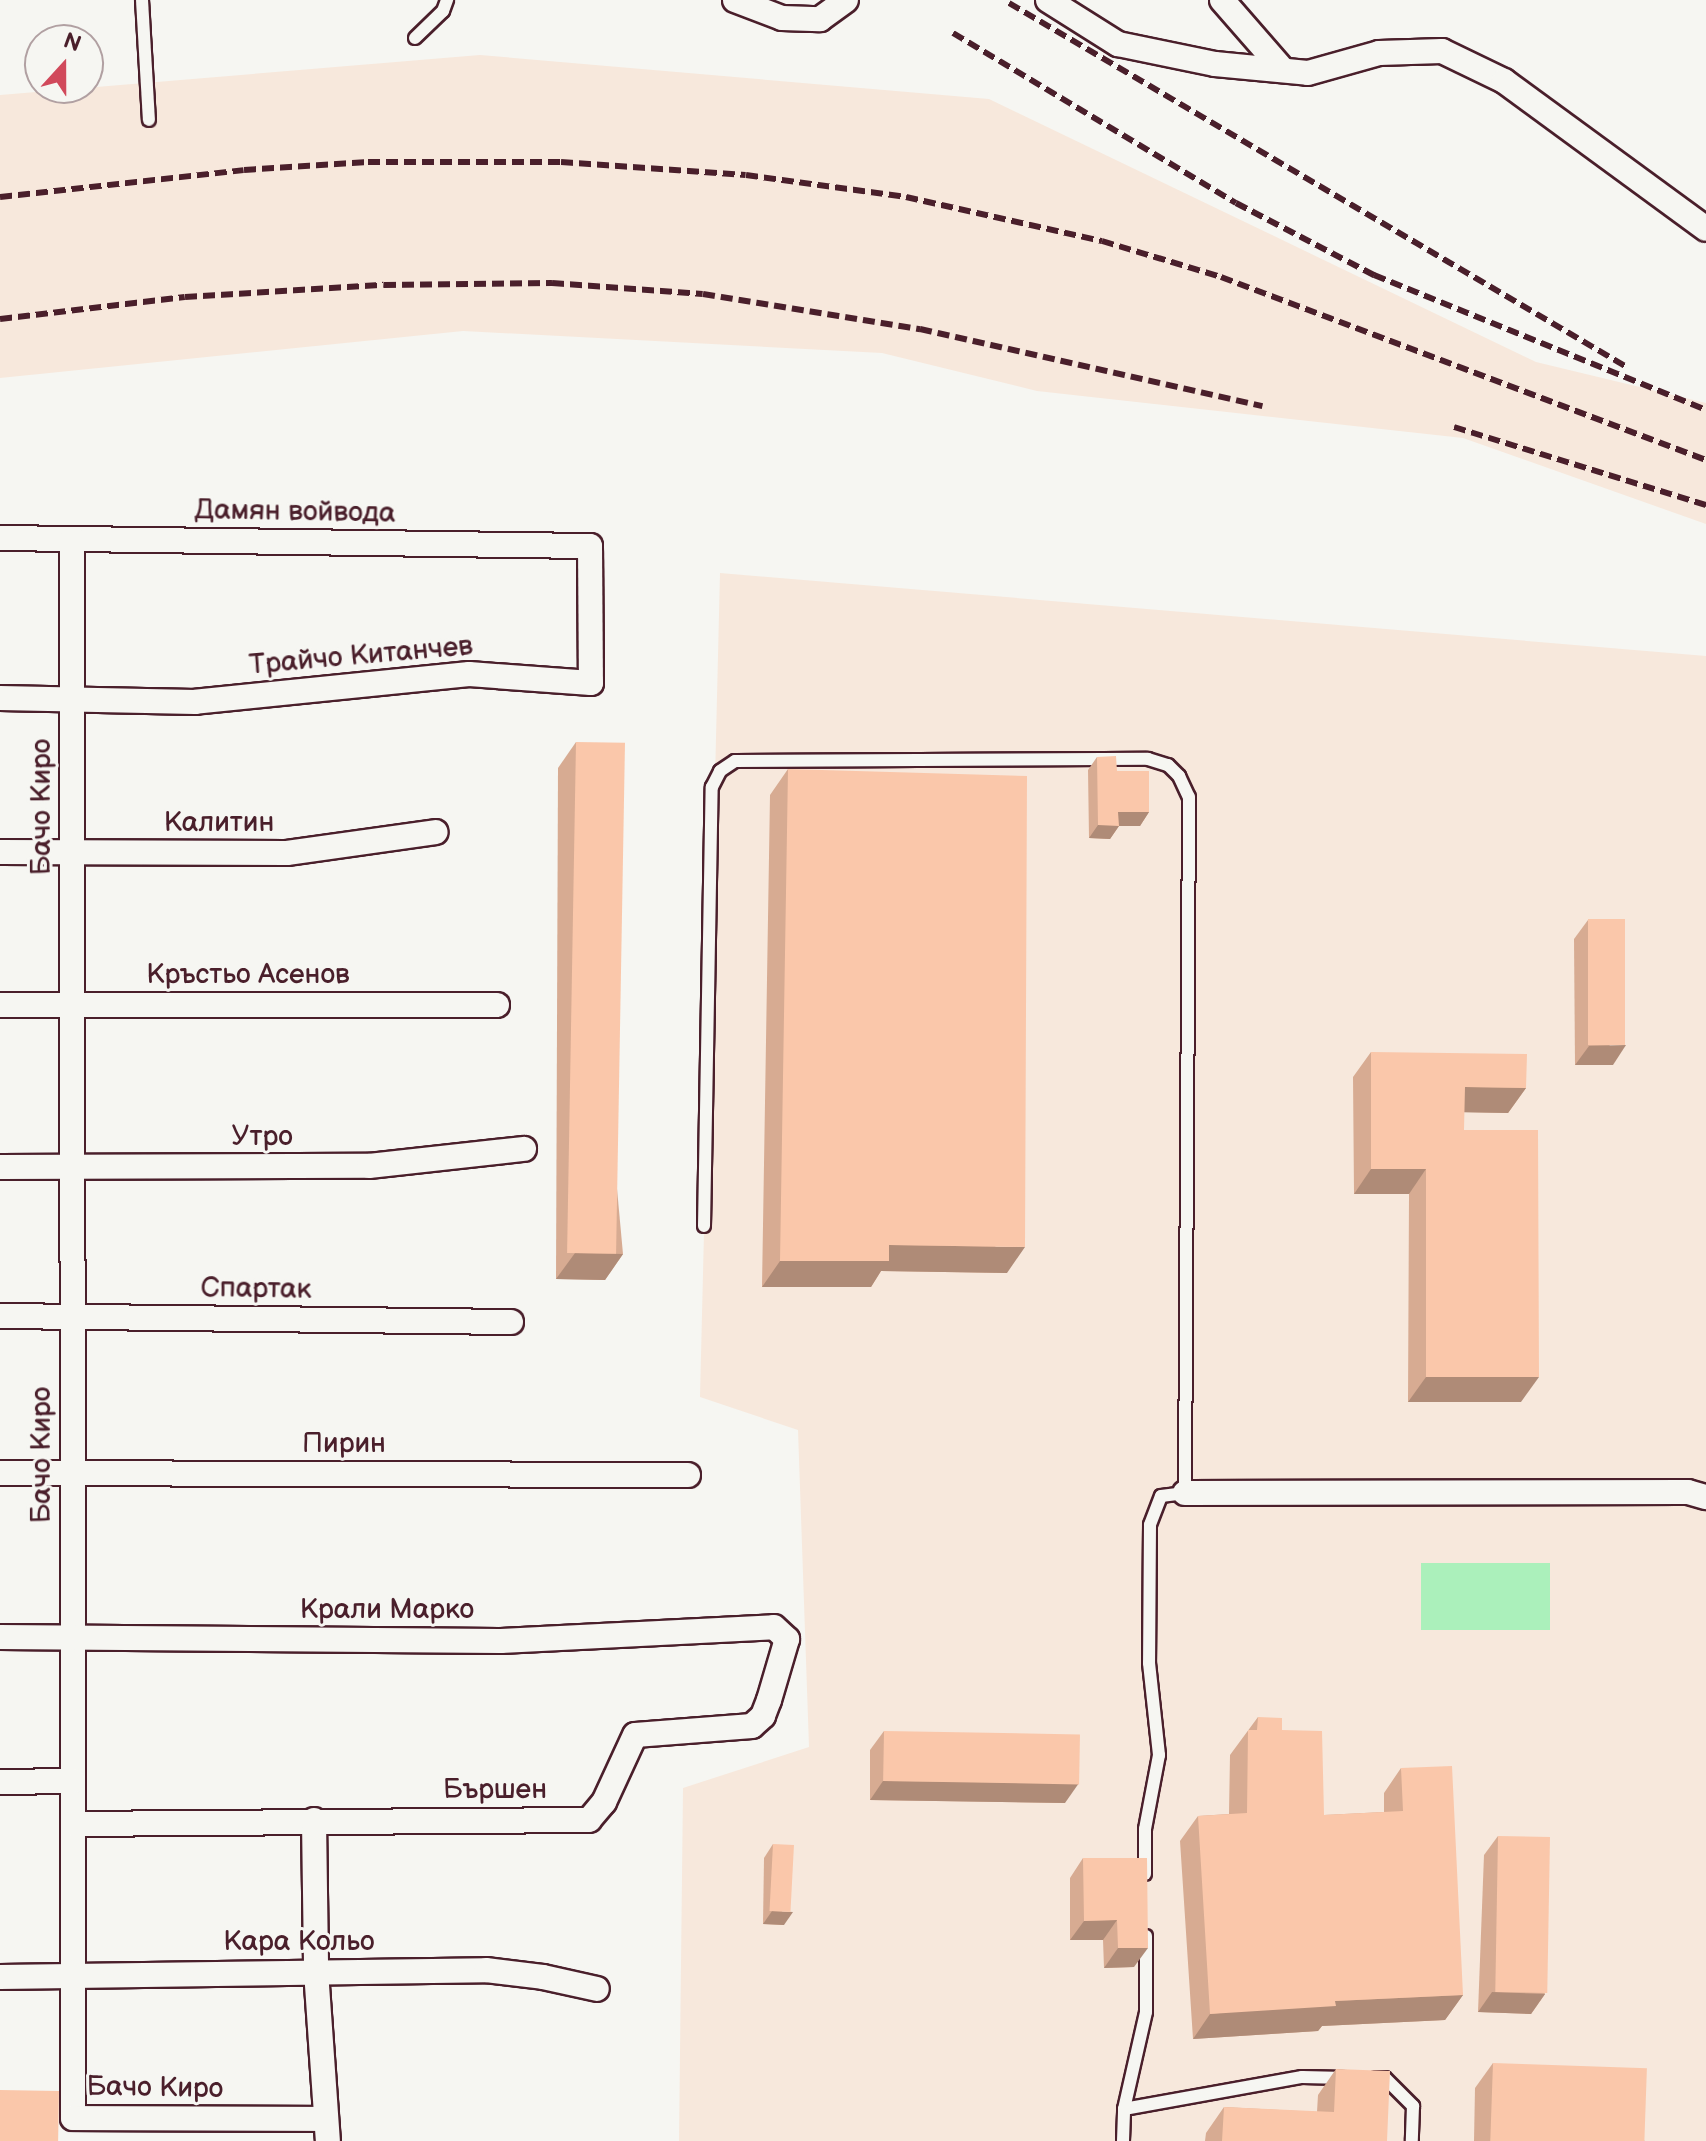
<!DOCTYPE html>
<html>
<head>
<meta charset="utf-8">
<style>
	body { margin:0 }
	#map { position:relative; width:1706px; height:2141px; overflow:hidden; background:#f6f6f2; font-family:"Balsamiq Sans",sans-serif }
	div>[style] { position:absolute }
	[style*='--x'] { left:calc(var(--x)*1px); top:calc(var(--y)*1px); width:calc(var(--w)*1px); rotate:calc(var(--a)*1deg) }
	.built>* { inset:0; background:#f7e8dc }
	.green>* { inset:0; background:#abf0bb; transform-origin:0 0 }
	.roads { filter:drop-shadow(2px 0 #4a1f2b) drop-shadow(-2px 0 #4a1f2b) drop-shadow(0 2px #4a1f2b) drop-shadow(0 -2px #4a1f2b) }
	.lane>* { height:12px; margin:-6px; padding:0 6px; transform-origin:6px; border-radius:6px; background:#f6f6f2 }
	.street>* { height:24px; margin:-12px; padding:0 12px; transform-origin:12px; border-radius:12px; background:#f6f6f2 }
	.rail>* { height:6px; margin-top:-3px; transform-origin:0; background:repeating-linear-gradient(90deg,#4a1f2b 0 12px,transparent 0 18px) }
	.wall>* { inset:0; background:#d7ab92 }
	.shaded-wall>* { inset:0; background:#af8b77 }
	.building>* { inset:0; background:#fac7aa; transform-origin:0 0 }
	span { translate:-50% -50%; white-space:nowrap; text-align:center; line-height:1.15; -webkit-text-stroke:6px #f6f6f2; paint-order:stroke }
	.street-label { font-size:28px; color:#4a1f2b }
	.north { position:absolute; left:24px; top:24px; width:80px; height:80px; box-sizing:border-box; background:#f6f6f2; border:2px solid #b1a0a2; border-radius:50%; rotate:21deg; font-size:22px; font-weight:700; line-height:32px; text-align:center; color:#4a1f2b }
	.north::after { content:''; display:block; margin:auto; width:28px; height:36px; background:#d1495b; clip-path:polygon(50% 0,100% 100%,50% 72%,0 100%) }
</style>
</head>
<body>
<div id="map">
	<div class="built">
		<div style="clip-path:polygon(480px 55px,989px 99px,1536px 362px,1706px 403px,1706px 524px,1463px 438px,1037px 391px,882px 353px,463px 331px,0 378px,0 95px)"></div>
		<div style="clip-path:polygon(720px 573px,1706px 656px,1706px 2141px,679px 2141px,683px 1788px,809px 1747px,798px 1430px,700px 1397px)"></div>
	</div>
	<div class="green">
		<div style="left:1421px;top:1563px;width:129px;height:67px"></div>
	</div>
	<div class="roads">
		<div class="lane">
			<div style="--x:142;--y:0;--w:120;--a:86.7"></div>
			<div style="--x:415;--y:38;--w:39;--a:-44"></div>
			<div style="--x:443;--y:11;--w:12;--a:-70"></div>
			<div style="--x:704;--y:1226;--w:439;--a:-89"></div>
			<div style="--x:712;--y:787;--w:18;--a:-63"></div>
			<div style="--x:720;--y:771;--w:18;--a:-34"></div>
			<div style="--x:735;--y:761;--w:413;--a:-0.3"></div>
			<div style="--x:1148;--y:759;--w:21;--a:17"></div>
			<div style="--x:1168;--y:765;--w:16;--a:45"></div>
			<div style="--x:1179;--y:776;--w:23;--a:65"></div>
			<div style="--x:1189;--y:797;--w:696;--a:90.33"></div>
			<div style="--x:1185;--y:1493;--w:24;--a:173"></div>
			<div style="--x:1161;--y:1496;--w:31;--a:111"></div>
			<div style="--x:1150;--y:1525;--w:138;--a:90.4"></div>
			<div style="--x:1149;--y:1663;--w:93;--a:83.8"></div>
			<div style="--x:1159;--y:1755;--w:75;--a:100.7"></div>
			<div style="--x:1145;--y:1829;--w:45;--a:90"></div>
			<div style="--x:1376;--y:2078;--w:9;--a:0"></div>
			<div style="--x:1385;--y:2078;--w:40;--a:45"></div>
			<div style="--x:1413;--y:2106;--w:35;--a:92"></div>
			<div style="--x:1124;--y:2109;--w:181;--a:-10.2"></div>
			<div style="--x:1302;--y:2077;--w:44;--a:1.3"></div>
			<div style="--x:1123;--y:2141;--w:32;--a:-88"></div>
			<div style="--x:1124;--y:2109;--w:99;--a:-77.2"></div>
			<div style="--x:1146;--y:2012;--w:76;--a:-90"></div>
		</div>
		<div class="street">
			<div style="--x:735;--y:0;--w:50;--a:21"></div>
			<div style="--x:782;--y:18;--w:38;--a:2"></div>
			<div style="--x:820;--y:19;--w:32;--a:-36"></div>
			<div style="--x:1048;--y:0;--w:83;--a:32.2"></div>
			<div style="--x:1118;--y:44;--w:99;--a:11.7"></div>
			<div style="--x:1215;--y:64;--w:93;--a:5.5"></div>
			<div style="--x:1308;--y:73;--w:74;--a:-15.7"></div>
			<div style="--x:1379;--y:53;--w:63;--a:-1.8"></div>
			<div style="--x:1442;--y:51;--w:69;--a:25.8"></div>
			<div style="--x:1504;--y:81;--w:250;--a:36.2"></div>
			<div style="--x:1222;--y:0;--w:93;--a:48.9"></div>
			<div style="--x:0;--y:538;--w:590;--a:0.78"></div>
			<div style="--x:590;--y:546;--w:137;--a:89.6"></div>
			<div style="--x:591;--y:683;--w:122;--a:-175.8"></div>
			<div style="--x:469;--y:674;--w:275;--a:174.2"></div>
			<div style="--x:195;--y:702;--w:195;--a:-178.8"></div>
			<div style="--x:72;--y:539;--w:1579;--a:89.96"></div>
			<div style="--x:73;--y:2118;--w:253;--a:0.2"></div>
			<div style="--x:0;--y:852;--w:287;--a:0.2"></div>
			<div style="--x:287;--y:853;--w:150;--a:-8"></div>
			<div style="--x:0;--y:1005;--w:497;--a:0"></div>
			<div style="--x:0;--y:1167;--w:369;--a:-0.2"></div>
			<div style="--x:369;--y:1166;--w:156;--a:-6.3"></div>
			<div style="--x:0;--y:1316;--w:511;--a:0.67"></div>
			<div style="--x:0;--y:1473;--w:688;--a:0.17"></div>
			<div style="--x:1185;--y:1493;--w:503;--a:-0.11"></div>
			<div style="--x:1688;--y:1492;--w:19;--a:16"></div>
			<div style="--x:0;--y:1637;--w:501;--a:0.46"></div>
			<div style="--x:501;--y:1641;--w:273;--a:-2.9"></div>
			<div style="--x:774;--y:1627;--w:18;--a:43"></div>
			<div style="--x:787;--y:1639;--w:64;--a:106.4"></div>
			<div style="--x:769;--y:1700;--w:17;--a:111"></div>
			<div style="--x:763;--y:1716;--w:15;--a:138"></div>
			<div style="--x:752;--y:1726;--w:117;--a:175.6"></div>
			<div style="--x:635;--y:1735;--w:74;--a:114.8"></div>
			<div style="--x:604;--y:1802;--w:23;--a:130"></div>
			<div style="--x:589;--y:1820;--w:516;--a:179.56"></div>
			<div style="--x:0;--y:1782;--w:73;--a:-0.8"></div>
			<div style="--x:314;--y:1820;--w:151;--a:89.2"></div>
			<div style="--x:316;--y:1971;--w:170;--a:86"></div>
			<div style="--x:0;--y:1977;--w:486;--a:-0.8"></div>
			<div style="--x:486;--y:1970;--w:57;--a:7"></div>
			<div style="--x:543;--y:1977;--w:55;--a:12.5"></div>
		</div>
	</div>
	<div class="rail">
		<div style="--x:1009;--y:3;--w:715;--a:30.51"></div>
		<div style="--x:953;--y:33;--w:330;--a:31"></div>
		<div style="--x:1236;--y:203;--w:156;--a:27.6"></div>
		<div style="--x:1374;--y:275;--w:358;--a:22.1"></div>
		<div style="--x:0;--y:197;--w:245;--a:-6.3"></div>
		<div style="--x:244;--y:170;--w:124;--a:-3.7"></div>
		<div style="--x:368;--y:162;--w:193;--a:0"></div>
		<div style="--x:561;--y:162;--w:185;--a:4"></div>
		<div style="--x:746;--y:175;--w:162;--a:7.8"></div>
		<div style="--x:906;--y:197;--w:201;--a:12.7"></div>
		<div style="--x:1102;--y:241;--w:124;--a:16.8"></div>
		<div style="--x:1221;--y:277;--w:518;--a:20.67"></div>
		<div style="--x:0;--y:319;--w:186;--a:-6.8"></div>
		<div style="--x:185;--y:297;--w:199;--a:-3.5"></div>
		<div style="--x:384;--y:285;--w:168;--a:-0.7"></div>
		<div style="--x:552;--y:283;--w:151;--a:4.2"></div>
		<div style="--x:703;--y:294;--w:220;--a:9.2"></div>
		<div style="--x:920;--y:329;--w:351;--a:12.7"></div>
		<div style="--x:1454;--y:427;--w:264;--a:17.2"></div>
	</div>
	<div class="wall">
		<div style="clip-path:polygon(576px 742px,623px 1254px,605px 1280px,556px 1279px,558px 768px)"></div>
		<div style="clip-path:polygon(1097px 757px,1117px 771px,1149px 812px,1140px 826px,1119px 826px,1110px 839px,1089px 838px,1088px 770px)"></div>
		<div style="clip-path:polygon(788px 769px,1007px 1273px,881px 1271px,871px 1287px,762px 1287px,770px 795px)"></div>
		<div style="clip-path:polygon(1588px 920px,1613px 1065px,1575px 1065px,1574px 939px)"></div>
		<div style="clip-path:polygon(1371px 1052px,1526px 1088px,1508px 1113px,1464px 1112px,1464px 1130px,1521px 1402px,1408px 1402px,1409px 1194px,1354px 1194px,1353px 1077px)"></div>
		<div style="clip-path:polygon(1258px 1717px,1282px 1730px,1324px 1815px,1384px 1812px,1384px 1793px,1401px 1768px,1463px 1995px,1445px 2020px,1322px 2026px,1318px 2031px,1193px 2039px,1180px 1841px,1198px 1816px,1229px 1814px,1230px 1755px)"></div>
		<div style="clip-path:polygon(884px 1731px,1065px 1803px,870px 1800px,870px 1750px)"></div>
		<div style="clip-path:polygon(1498px 1836px,1545px 1994px,1531px 2014px,1478px 2012px,1484px 1855px)"></div>
		<div style="clip-path:polygon(773px 1844px,784px 1925px,763px 1924px,764px 1858px)"></div>
		<div style="clip-path:polygon(1083px 1858px,1147px 1858px,1134px 1967px,1104px 1968px,1103px 1940px,1070px 1940px,1070px 1878px)"></div>
		<div style="clip-path:polygon(1493px 2063px,1645px 2141px,1474px 2141px,1475px 2088px)"></div>
		<div style="clip-path:polygon(1336px 2069px,1387px 2141px,1205px 2141px,1206px 2133px,1224px 2107px,1317px 2112px,1318px 2095px)"></div>
	</div>
	<div class="shaded-wall">
		<div style="clip-path:polygon(1118px 812px,1149px 812px,1140px 826px,1117px 826px,1119px 826px,1110px 839px,1089px 838px,1098px 825px)"></div>
		<div style="clip-path:polygon(1626px 1045px,1613px 1065px,1575px 1065px,1589px 1046px)"></div>
		<div style="clip-path:polygon(1465px 1087px,1526px 1088px,1508px 1113px,1448px 1112px)"></div>
		<div style="clip-path:polygon(1371px 1169px,1426px 1169px,1409px 1194px,1354px 1194px)"></div>
		<div style="clip-path:polygon(889px 1245px,1025px 1247px,1007px 1273px,881px 1271px,871px 1287px,762px 1287px,780px 1261px)"></div>
		<div style="clip-path:polygon(575px 1253px,623px 1254px,605px 1280px,556px 1279px)"></div>
		<div style="clip-path:polygon(1426px 1377px,1539px 1377px,1521px 1402px,1408px 1402px)"></div>
		<div style="clip-path:polygon(883px 1781px,1079px 1783px,1065px 1803px,870px 1800px)"></div>
		<div style="clip-path:polygon(772px 1911px,793px 1912px,784px 1925px,763px 1924px)"></div>
		<div style="clip-path:polygon(1117px 1920px,1103px 1940px,1070px 1940px,1084px 1921px)"></div>
		<div style="clip-path:polygon(1118px 1948px,1148px 1948px,1134px 1967px,1104px 1968px)"></div>
		<div style="clip-path:polygon(1492px 1992px,1545px 1994px,1531px 2014px,1478px 2012px)"></div>
		<div style="clip-path:polygon(1463px 1995px,1445px 2020px,1322px 2026px,1318px 2031px,1193px 2039px,1210px 2014px,1335px 2001px)"></div>
	</div>
	<div class="building">
		<div style="left:576px;top:742px;width:49px;height:511px;rotate:1deg"></div>
		<div style="clip-path:polygon(1116px 756px,1117px 771px,1149px 771px,1149px 812px,1118px 812px,1119px 826px,1098px 825px,1097px 757px)"></div>
		<div style="clip-path:polygon(788px 769px,1027px 776px,1025px 1247px,889px 1245px,889px 1261px,780px 1261px)"></div>
		<div style="left:1625px;top:919px;width:126px;height:37px;rotate:90deg"></div>
		<div style="clip-path:polygon(1371px 1052px,1527px 1054px,1526px 1088px,1465px 1087px,1464px 1130px,1538px 1130px,1539px 1377px,1426px 1377px,1426px 1169px,1371px 1169px)"></div>
		<div style="clip-path:polygon(1258px 1717px,1282px 1718px,1282px 1730px,1322px 1731px,1324px 1815px,1403px 1811px,1401px 1768px,1452px 1766px,1463px 1995px,1335px 2001px,1336px 2006px,1210px 2014px,1198px 1816px,1247px 1813px,1248px 1730px,1257px 1730px)"></div>
		<div style="left:884px;top:1731px;width:196px;height:50px;rotate:1deg"></div>
		<div style="left:1498px;top:1836px;width:52px;height:156px;rotate:1deg"></div>
		<div style="left:773px;top:1844px;width:21px;height:67px;rotate:3deg"></div>
		<div style="clip-path:polygon(1083px 1858px,1147px 1858px,1148px 1948px,1118px 1948px,1117px 1920px,1084px 1921px)"></div>
		<div style="left:1493px;top:2063px;width:154px;height:78px;rotate:2deg"></div>
		<div style="clip-path:polygon(1336px 2069px,1390px 2071px,1387px 2141px,1222px 2141px,1224px 2107px,1334px 2112px)"></div>
		<div style="left:0;top:2090px;width:59px;height:51px;rotate:1deg"></div>
	</div>
	<div class="street-label">
		<span style="left:295px;top:512px;rotate:1deg">Дамян войвода</span>
		<span style="left:361px;top:656px;rotate:-5deg">Трайчо Китанчев</span>
		<span style="left:42px;top:807px;rotate:-90deg">Бачо Киро</span>
		<span style="left:219px;top:823px">Калитин</span>
		<span style="left:248px;top:975px">Кръстьо Асенов</span>
		<span style="left:262px;top:1137px">Утро</span>
		<span style="left:256px;top:1289px;rotate:1deg">Спартак</span>
		<span style="left:344px;top:1444px">Пирин</span>
		<span style="left:42px;top:1455px;rotate:-90deg">Бачо Киро</span>
		<span style="left:387px;top:1610px">Крали Марко</span>
		<span style="left:495px;top:1790px">Бършен</span>
		<span style="left:299px;top:1942px">Кара Кольо</span>
		<span style="left:155px;top:2088px;rotate:1deg">Бачо Киро</span>
	</div>
	<div class="north">N</div>
</div>
</body>
</html>
